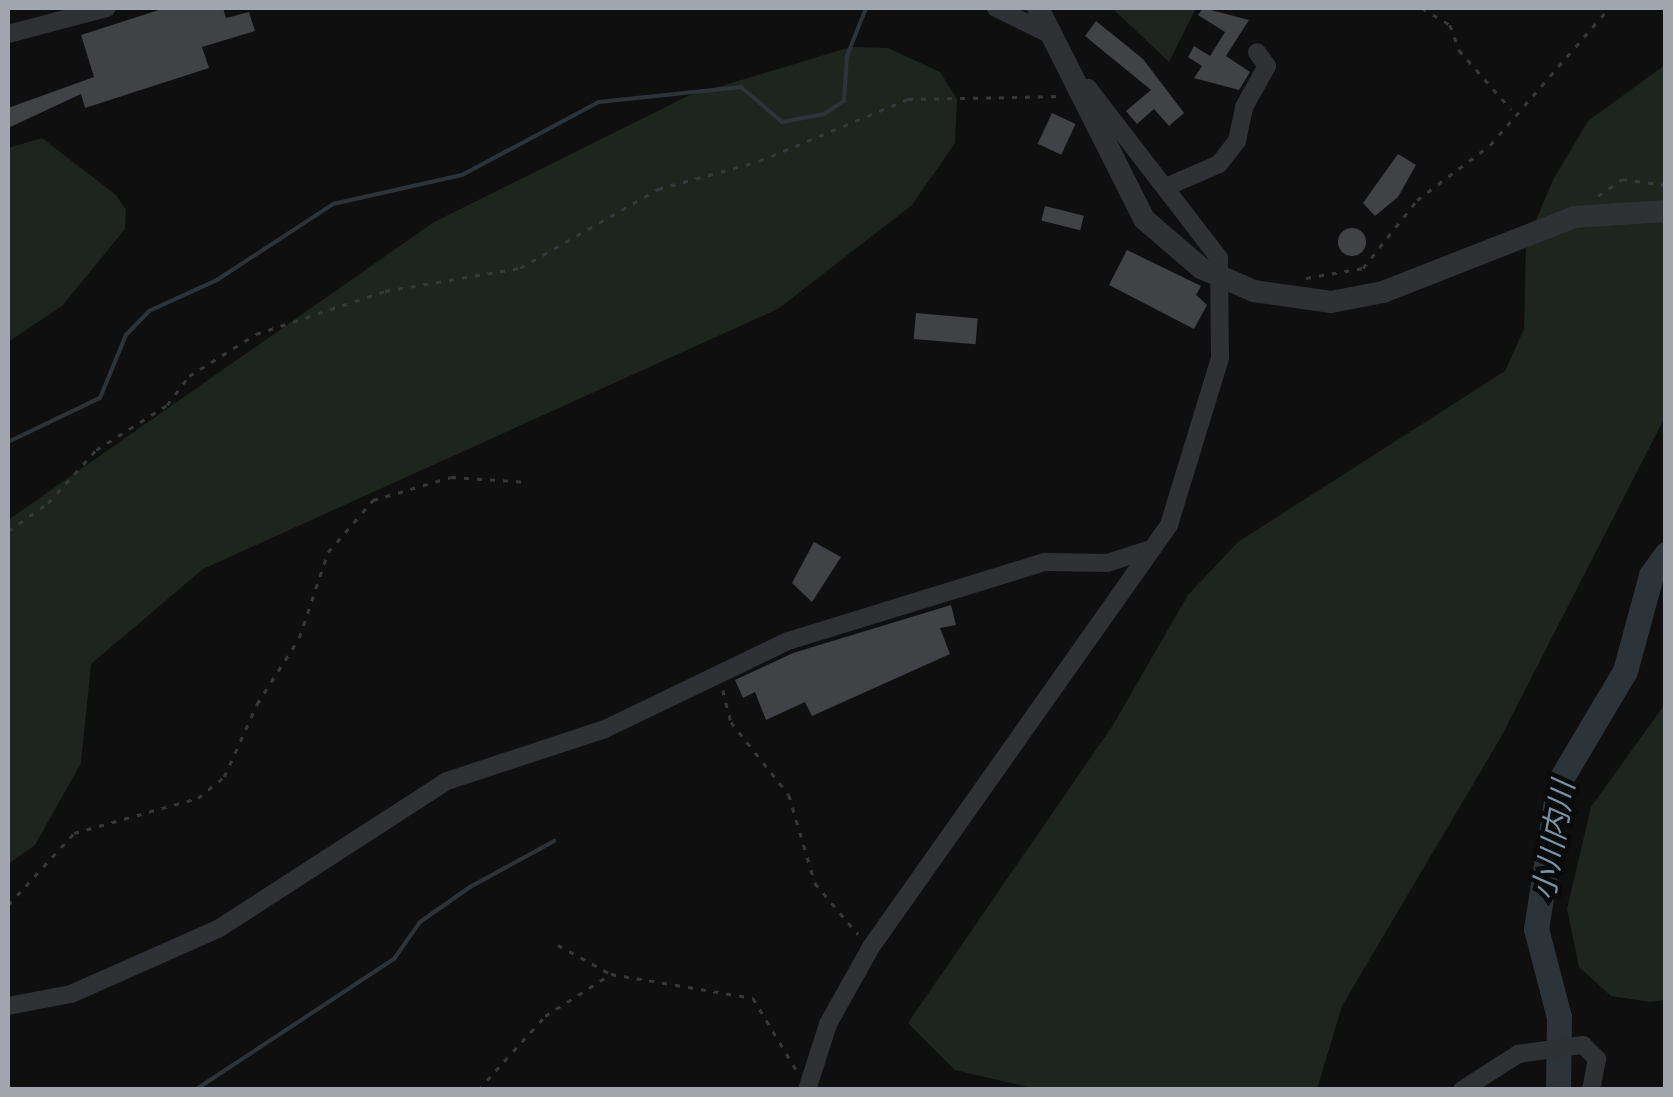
<!DOCTYPE html>
<html>
<head>
<meta charset="utf-8">
<style>
	body { margin:0 }
	#map { position:relative; width:1673px; height:1097px; overflow:hidden; background:#0f0f10; font-family:Lato,"Noto Sans JP",sans-serif }
	div>[style] { position:absolute }
	[style*='--x'] { left:calc(var(--x)*1px); top:calc(var(--y)*1px); width:calc(var(--w)*1px); rotate:calc(var(--a)*1deg) }
	.green>* { inset:0; background:#1e241e }
	.stream>* { height:4px; margin:-2px; padding:0 2px; transform-origin:2px; border-radius:2px; background:#2c3339 }
	.river>* { height:25px; margin:-12.5px; padding:0 12.5px; transform-origin:12.5px; border-radius:12.5px; background:#2c3339 }
	.building>* { inset:0; background:#404246; transform-origin:0 0 }
	.round { border-radius:50% }
	.path>* { height:2.5px; margin-top:-1.25px; transform-origin:0; background:repeating-linear-gradient(90deg,#36383c 0 5px,transparent 0 13px) }
	.minor>* { height:18px; margin:-9px; padding:0 9px; transform-origin:9px; border-radius:9px; background:#303135 }
	.tertiary>* { height:22px; margin:-11px; padding:0 11px; transform-origin:11px; border-radius:11px; background:#303135 }
	span { translate:-50% -50%; white-space:nowrap; text-align:center; line-height:1.15; -webkit-text-stroke:9px #0a0a0b; paint-order:stroke }
	.water-label { font-size:30px; color:#7a93a9; font-style:italic }
	.frame { position:absolute; inset:0; border:10px solid #a1a6b0; pointer-events:none }
</style>
</head>
<body>
<div id="map">
	<div class="green">
		<div style="clip-path:polygon(1112px 8px,1196px 8px,1169px 62px)"></div>
		<div style="clip-path:polygon(851px 47px,888px 48px,940px 72px,957px 99px,955px 143px,912px 205px,778px 309px,203px 569px,91px 664px,81px 763px,35px 845px,8px 864px,8px 520px,434px 222px,688px 96px)"></div>
		<div style="clip-path:polygon(1665px 65px,1665px 417px,1501px 737px,1342px 1006px,1317px 1089px,1041px 1090px,955px 1070px,908px 1023px,1113px 725px,1188px 595px,1238px 542px,1505px 371px,1524px 329px,1526px 244px,1553px 180px,1588px 121px)"></div>
		<div style="clip-path:polygon(42px 138px,116px 195px,126px 210px,125px 229px,62px 306px,8px 342px,8px 148px)"></div>
		<div style="clip-path:polygon(1665px 704px,1665px 1000px,1650px 1002px,1611px 996px,1579px 967px,1567px 909px,1591px 807px)"></div>
	</div>
	<div class="stream">
		<div style="--x:8;--y:442;--w:102;--a:-25.6"></div>
		<div style="--x:100;--y:398;--w:68;--a:-67.6"></div>
		<div style="--x:126;--y:335;--w:33;--a:-46"></div>
		<div style="--x:149;--y:311;--w:75;--a:-24.5"></div>
		<div style="--x:217;--y:280;--w:139;--a:-33.2"></div>
		<div style="--x:333;--y:204;--w:132;--a:-12.7"></div>
		<div style="--x:462;--y:175;--w:155;--a:-28.1"></div>
		<div style="--x:599;--y:102;--w:143;--a:-6"></div>
		<div style="--x:741;--y:87;--w:54;--a:40.5"></div>
		<div style="--x:782;--y:122;--w:43;--a:-10.8"></div>
		<div style="--x:824;--y:114;--w:24;--a:-33"></div>
		<div style="--x:844;--y:101;--w:45;--a:-86.2"></div>
		<div style="--x:847;--y:56;--w:52;--a:-68.4"></div>
		<div style="--x:195;--y:1090;--w:238;--a:-33.4"></div>
		<div style="--x:394;--y:959;--w:45;--a:-54.9"></div>
		<div style="--x:420;--y:922;--w:61;--a:-35"></div>
		<div style="--x:470;--y:887;--w:96;--a:-28.7"></div>
	</div>
	<div class="river">
		<div style="--x:1558;--y:1090;--w:73;--a:-89.2"></div>
		<div style="--x:1559;--y:1017;--w:91;--a:-104.6"></div>
		<div style="--x:1536;--y:929;--w:149;--a:-81.1"></div>
		<div style="--x:1559;--y:782;--w:129;--a:-59.3"></div>
		<div style="--x:1625;--y:671;--w:99;--a:-74.8"></div>
		<div style="--x:1651;--y:575;--w:26;--a:-54"></div>
	</div>
	<div class="building">
		<div style="clip-path:polygon(165px 8px,223px 8px,226px 18px,249px 12px,255px 31px,202px 47px,209px 68px,85px 108px,81px 94px,8px 128px,8px 108px,94px 77px,81px 35px)"></div>
		<div style="clip-path:polygon(1203px 8px,1249px 20px,1226px 56px,1250px 72px,1239px 90px,1194px 78px,1202px 66px,1188px 57px,1194px 46px,1210px 56px,1225px 32px,1198px 15px)"></div>
		<div style="clip-path:polygon(1096px 21px,1143px 59px,1184px 113px,1169px 126px,1154px 109px,1137px 124px,1126px 111px,1151px 90px,1085px 36px)"></div>
		<div style="left:1052px;top:113px;width:26px;height:34px;rotate:25deg"></div>
		<div style="clip-path:polygon(1398px 154px,1416px 165px,1398px 197px,1375px 216px,1363px 203px)"></div>
		<div style="left:1045px;top:206px;width:40px;height:15px;rotate:14deg"></div>
		<div class="round" style="left:1338px;top:228px;width:28px;height:28px"></div>
		<div style="clip-path:polygon(1127px 250px,1201px 286px,1196px 295px,1207px 305px,1194px 329px,1109px 285px)"></div>
		<div style="left:916px;top:313px;width:62px;height:26px;rotate:5deg"></div>
		<div style="clip-path:polygon(814px 542px,841px 557px,812px 602px,792px 583px)"></div>
		<div style="clip-path:polygon(951px 605px,956px 625px,940px 628px,950px 654px,812px 716px,805px 702px,766px 720px,755px 692px,743px 698px,735px 680px,793px 653px)"></div>
	</div>
	<div class="path">
		<div style="--x:1422;--y:8;--w:33;--a:31"></div>
		<div style="--x:1450;--y:25;--w:27;--a:70"></div>
		<div style="--x:1459;--y:50;--w:79;--a:48.6"></div>
		<div style="--x:1598;--y:196;--w:29;--a:-35"></div>
		<div style="--x:1622;--y:179;--w:44;--a:7.8"></div>
		<div style="--x:1306;--y:278;--w:58;--a:-10"></div>
		<div style="--x:1363;--y:268;--w:87;--a:-51.5"></div>
		<div style="--x:1417;--y:200;--w:91;--a:-37"></div>
		<div style="--x:1490;--y:145;--w:181;--a:-49"></div>
		<div style="--x:8;--y:531;--w:49;--a:-35"></div>
		<div style="--x:48;--y:503;--w:72;--a:-47.8"></div>
		<div style="--x:96;--y:450;--w:84;--a:-32.4"></div>
		<div style="--x:167;--y:405;--w:36;--a:-53"></div>
		<div style="--x:189;--y:376;--w:79;--a:-32.1"></div>
		<div style="--x:256;--y:334;--w:136;--a:-18.4"></div>
		<div style="--x:385;--y:291;--w:137;--a:-9.7"></div>
		<div style="--x:520;--y:268;--w:159;--a:-29.8"></div>
		<div style="--x:658;--y:189;--w:105;--a:-15.5"></div>
		<div style="--x:759;--y:161;--w:161;--a:-22.6"></div>
		<div style="--x:908;--y:99;--w:153;--a:-1.1"></div>
		<div style="--x:723;--y:690;--w:33;--a:76"></div>
		<div style="--x:731;--y:722;--w:93;--a:51.5"></div>
		<div style="--x:789;--y:795;--w:92;--a:73.5"></div>
		<div style="--x:815;--y:883;--w:67;--a:49.9"></div>
		<div style="--x:8;--y:905;--w:98;--a:-47.5"></div>
		<div style="--x:74;--y:833;--w:129;--a:-15.8"></div>
		<div style="--x:198;--y:798;--w:33;--a:-39"></div>
		<div style="--x:224;--y:777;--w:80;--a:-65.7"></div>
		<div style="--x:257;--y:704;--w:78;--a:-57.5"></div>
		<div style="--x:299;--y:638;--w:91;--a:-71.4"></div>
		<div style="--x:328;--y:552;--w:69;--a:-49.1"></div>
		<div style="--x:373;--y:500;--w:81;--a:-16.4"></div>
		<div style="--x:451;--y:477;--w:78;--a:3.7"></div>
		<div style="--x:558;--y:945;--w:58;--a:28.8"></div>
		<div style="--x:478;--y:1090;--w:100;--a:-47.8"></div>
		<div style="--x:545;--y:1016;--w:78;--a:-32.5"></div>
		<div style="--x:611;--y:974;--w:144;--a:9.6"></div>
		<div style="--x:753;--y:998;--w:85;--a:58.9"></div>
	</div>
	<div class="minor">
		<div style="--x:996;--y:8;--w:61;--a:26.1"></div>
		<div style="--x:8;--y:34;--w:102;--a:-14.7"></div>
		<div style="--x:1166;--y:187;--w:58;--a:-23.5"></div>
		<div style="--x:1219;--y:164;--w:29;--a:-52"></div>
		<div style="--x:1237;--y:141;--w:35;--a:-78"></div>
		<div style="--x:1244;--y:107;--w:47;--a:-60.7"></div>
		<div style="--x:1267;--y:66;--w:17;--a:-126"></div>
		<div style="--x:8;--y:1006;--w:64;--a:-10.8"></div>
		<div style="--x:71;--y:994;--w:161;--a:-23.9"></div>
		<div style="--x:218;--y:929;--w:273;--a:-32.9"></div>
		<div style="--x:447;--y:781;--w:166;--a:-18.2"></div>
		<div style="--x:605;--y:729;--w:203;--a:-25.7"></div>
		<div style="--x:788;--y:641;--w:268;--a:-17.1"></div>
		<div style="--x:1044;--y:562;--w:63;--a:0.9"></div>
		<div style="--x:1107;--y:563;--w:43;--a:-17.6"></div>
		<div style="--x:807;--y:1090;--w:69;--a:-72.3"></div>
		<div style="--x:828;--y:1024;--w:88;--a:-60.8"></div>
		<div style="--x:871;--y:947;--w:517;--a:-54.77"></div>
		<div style="--x:1169;--y:525;--w:175;--a:-73"></div>
		<div style="--x:1220;--y:358;--w:100;--a:-90.6"></div>
		<div style="--x:1219;--y:258;--w:215;--a:-127.6"></div>
		<div style="--x:1088;--y:88;--w:11;--a:158"></div>
		<div style="--x:1462;--y:1090;--w:67;--a:-32.7"></div>
		<div style="--x:1518;--y:1054;--w:66;--a:-7.9"></div>
		<div style="--x:1583;--y:1045;--w:20;--a:45"></div>
		<div style="--x:1597;--y:1059;--w:32;--a:101"></div>
	</div>
	<div class="tertiary">
		<div style="--x:1038;--y:8;--w:236;--a:63.3"></div>
		<div style="--x:1144;--y:219;--w:75;--a:40.7"></div>
		<div style="--x:1201;--y:268;--w:58;--a:23.5"></div>
		<div style="--x:1254;--y:291;--w:78;--a:8.1"></div>
		<div style="--x:1331;--y:302;--w:53;--a:-10.9"></div>
		<div style="--x:1383;--y:292;--w:205;--a:-21.4"></div>
		<div style="--x:1574;--y:217;--w:92;--a:-3.7"></div>
	</div>
	<div class="water-label">
		<span style="left:1552px;top:840px;rotate:-80deg">小川内川</span>
	</div>
	<div class="frame"></div>
</div>
</body>
</html>
